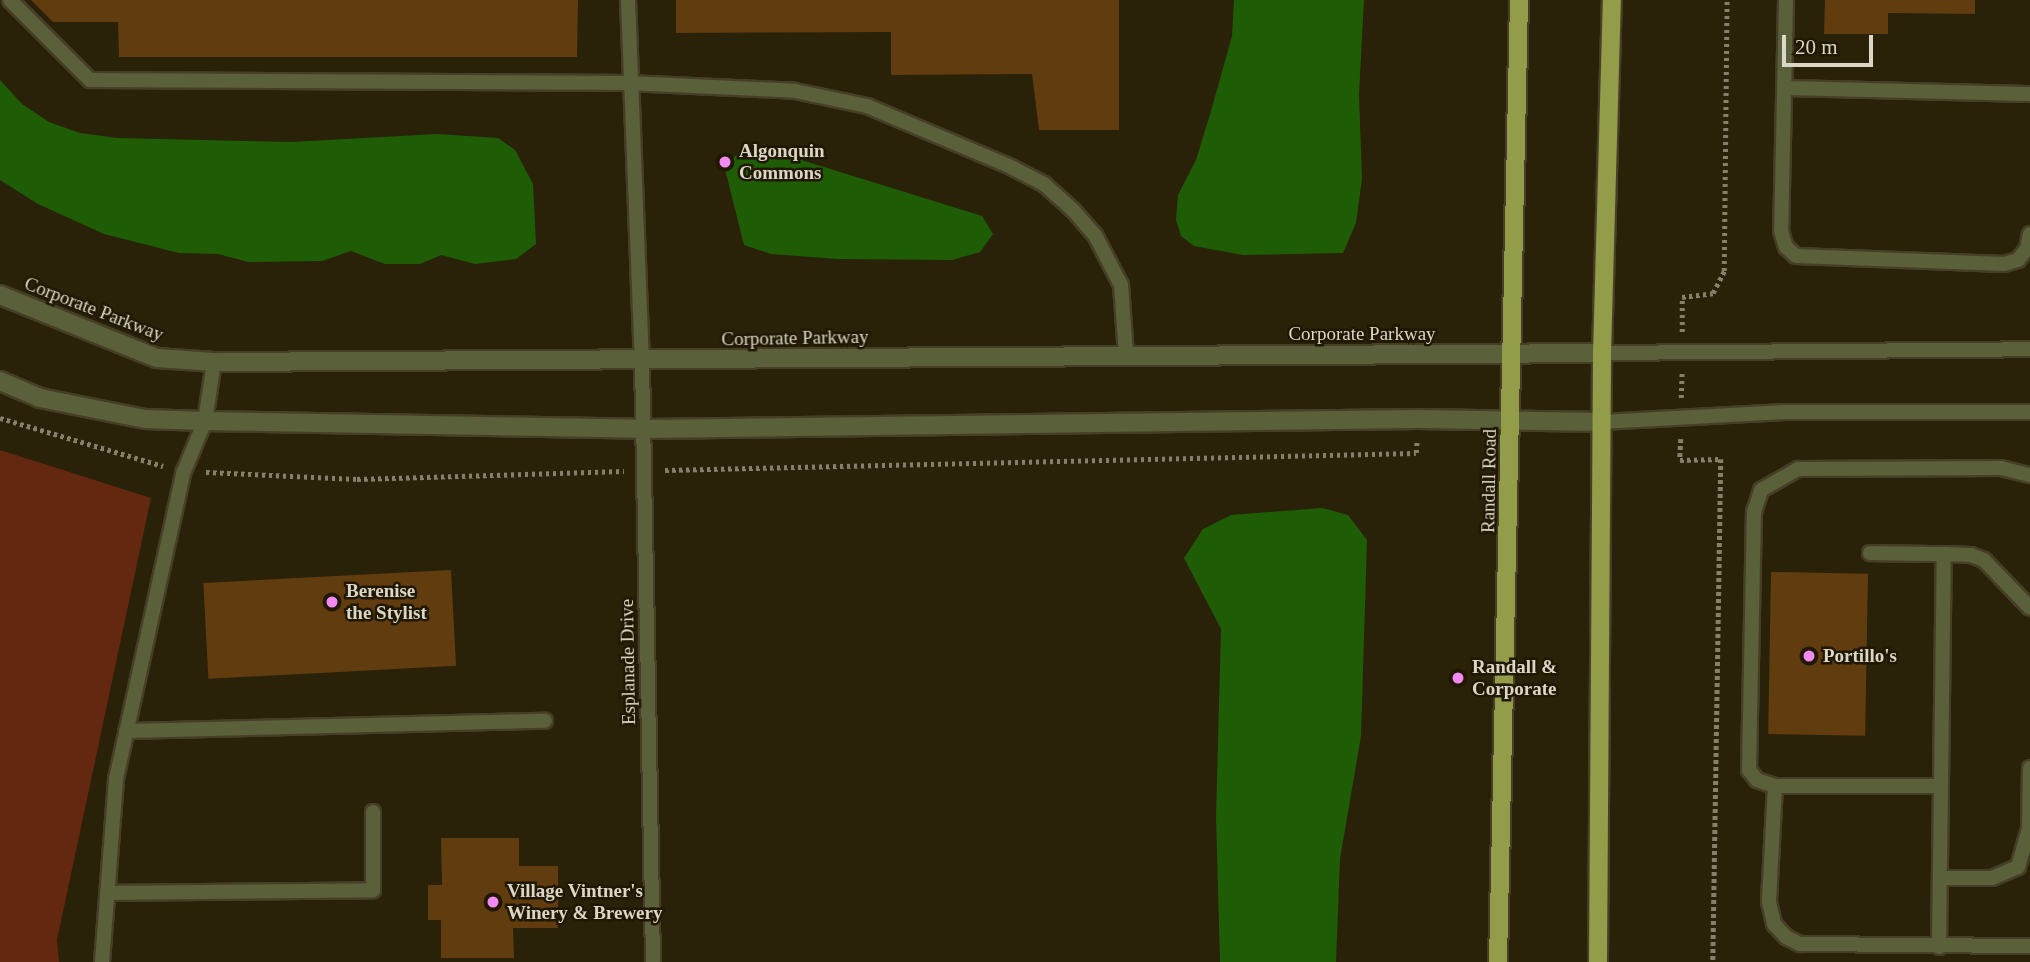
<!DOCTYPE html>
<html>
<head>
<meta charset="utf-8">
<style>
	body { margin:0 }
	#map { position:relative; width:2030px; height:962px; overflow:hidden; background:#2a2109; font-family:"Times New Roman",serif }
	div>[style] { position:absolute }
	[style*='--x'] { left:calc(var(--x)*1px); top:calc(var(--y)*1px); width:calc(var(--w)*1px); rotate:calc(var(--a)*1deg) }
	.green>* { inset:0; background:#63280f }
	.water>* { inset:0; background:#1e5d06 }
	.building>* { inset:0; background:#613c0f; transform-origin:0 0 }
	.path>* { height:4.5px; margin-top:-2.25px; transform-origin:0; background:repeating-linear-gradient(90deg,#867f6c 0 3.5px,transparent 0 7px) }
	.roads { filter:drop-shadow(2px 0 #463e27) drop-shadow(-2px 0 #463e27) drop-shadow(0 2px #463e27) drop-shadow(0 -2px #463e27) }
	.service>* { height:14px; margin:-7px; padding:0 7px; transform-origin:7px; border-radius:7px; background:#5a6039 }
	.minor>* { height:18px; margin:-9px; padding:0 9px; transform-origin:9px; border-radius:9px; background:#5a6039 }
	.primary>* { height:18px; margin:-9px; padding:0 9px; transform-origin:9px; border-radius:9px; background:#939c48 }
	.dots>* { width:19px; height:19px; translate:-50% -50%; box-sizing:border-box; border:4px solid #201802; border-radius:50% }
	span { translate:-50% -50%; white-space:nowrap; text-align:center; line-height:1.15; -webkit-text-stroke:5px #201802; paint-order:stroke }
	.poi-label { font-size:19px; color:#dbd6c7; font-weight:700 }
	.left { translate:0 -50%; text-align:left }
	.street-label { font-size:19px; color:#dbd6c7 }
	.scale { position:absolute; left:1782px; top:35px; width:91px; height:32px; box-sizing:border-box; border:4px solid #dbd6c7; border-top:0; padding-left:9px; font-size:21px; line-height:24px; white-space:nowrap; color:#dbd6c7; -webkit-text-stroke:5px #201802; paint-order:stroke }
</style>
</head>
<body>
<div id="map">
	<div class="green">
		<div style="clip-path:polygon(0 450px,151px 498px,57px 940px,59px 962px,0 962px)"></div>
	</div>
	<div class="water">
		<div style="clip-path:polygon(1234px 0,1364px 0,1359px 95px,1362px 179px,1356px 223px,1343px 253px,1243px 255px,1194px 246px,1181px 236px,1176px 220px,1178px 195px,1196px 160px,1211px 111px,1232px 36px)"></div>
		<div style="clip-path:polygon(0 80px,22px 104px,49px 122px,80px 133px,117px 138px,291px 142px,437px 134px,498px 138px,515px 150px,533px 184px,536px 244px,516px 259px,475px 264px,441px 255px,420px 264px,385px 264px,351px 251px,322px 261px,248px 262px,218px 254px,179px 253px,104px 234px,38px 204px,0 180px)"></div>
		<div style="clip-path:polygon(769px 150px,982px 216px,993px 234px,980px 252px,952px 260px,838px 259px,771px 254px,744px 245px,724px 165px,739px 153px)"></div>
		<div style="clip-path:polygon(1322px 508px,1348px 515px,1367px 540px,1361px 736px,1340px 859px,1336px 962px,1220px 962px,1216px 817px,1221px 629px,1184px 558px,1203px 529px,1231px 515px)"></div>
	</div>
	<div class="building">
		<div style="clip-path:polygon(31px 0,578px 0,577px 57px,119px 57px,118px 22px,53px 22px)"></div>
		<div style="clip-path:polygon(676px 0,1119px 0,1119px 130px,1039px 130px,1032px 74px,891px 75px,891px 32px,676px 33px)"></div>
		<div style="clip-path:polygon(1825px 0,1975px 0,1975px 14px,1888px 13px,1888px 34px,1824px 34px)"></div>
		<div style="left:451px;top:570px;width:96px;height:248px;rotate:87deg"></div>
		<div style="left:1771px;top:572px;width:97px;height:162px;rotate:1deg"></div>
		<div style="clip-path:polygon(441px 838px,519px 838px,519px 866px,558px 866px,558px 928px,513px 928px,514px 958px,441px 958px,441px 920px,428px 920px,428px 885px,442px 885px)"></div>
	</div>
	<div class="path">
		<div style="--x:1682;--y:332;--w:35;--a:-90"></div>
		<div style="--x:1682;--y:297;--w:31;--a:-7"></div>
		<div style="--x:1713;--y:293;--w:25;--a:-63"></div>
		<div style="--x:1724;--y:271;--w:271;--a:-89.4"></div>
		<div style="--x:1681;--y:398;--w:26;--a:-88"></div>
		<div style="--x:0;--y:418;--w:170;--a:16.4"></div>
		<div style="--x:1681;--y:439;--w:21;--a:93"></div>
		<div style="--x:1680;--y:460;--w:41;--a:-1.4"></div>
		<div style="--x:1721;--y:459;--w:501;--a:90.91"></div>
		<div style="--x:665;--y:470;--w:751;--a:-1.3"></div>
		<div style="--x:1416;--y:453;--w:13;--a:-86"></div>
		<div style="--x:206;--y:472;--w:151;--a:2.7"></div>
		<div style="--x:357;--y:479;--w:267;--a:-1.7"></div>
	</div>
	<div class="roads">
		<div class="service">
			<div style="--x:10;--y:0;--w:113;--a:45"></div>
			<div style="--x:90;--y:80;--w:538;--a:0.32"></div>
			<div style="--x:628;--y:83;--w:167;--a:2.7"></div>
			<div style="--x:795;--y:91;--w:74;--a:11.8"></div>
			<div style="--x:867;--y:106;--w:152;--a:22.9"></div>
			<div style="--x:1007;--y:165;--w:42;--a:27.2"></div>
			<div style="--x:1044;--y:184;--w:39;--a:42"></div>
			<div style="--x:1073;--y:210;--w:33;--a:49"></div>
			<div style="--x:1095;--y:235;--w:56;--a:62.5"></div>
			<div style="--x:1121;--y:285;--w:69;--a:85.9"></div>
			<div style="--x:628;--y:0;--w:361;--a:87.8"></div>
			<div style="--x:642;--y:361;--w:601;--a:88.95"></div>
			<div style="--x:1786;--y:0;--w:231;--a:91.2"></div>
			<div style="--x:1781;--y:231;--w:17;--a:73"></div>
			<div style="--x:1786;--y:247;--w:13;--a:42"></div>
			<div style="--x:1796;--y:256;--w:208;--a:2.2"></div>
			<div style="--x:2004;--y:264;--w:15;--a:-16"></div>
			<div style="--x:2018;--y:260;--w:14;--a:-51"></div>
			<div style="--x:2027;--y:249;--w:15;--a:-79"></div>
			<div style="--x:1785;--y:88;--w:245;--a:1.4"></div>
			<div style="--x:1602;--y:353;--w:428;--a:-0.5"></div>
			<div style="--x:1602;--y:422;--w:183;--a:-3.1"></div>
			<div style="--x:1785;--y:412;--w:245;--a:0"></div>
			<div style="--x:1870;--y:553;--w:74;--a:0.8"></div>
			<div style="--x:126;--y:731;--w:419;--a:-1.4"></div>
			<div style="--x:1775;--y:786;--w:116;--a:93"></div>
			<div style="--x:1769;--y:902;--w:23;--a:77"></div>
			<div style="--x:1774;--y:924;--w:18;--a:47"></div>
			<div style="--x:1786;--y:937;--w:16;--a:27"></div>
			<div style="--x:1800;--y:944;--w:230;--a:0.5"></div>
			<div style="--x:1941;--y:786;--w:166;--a:180"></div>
			<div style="--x:1775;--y:786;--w:19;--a:-162"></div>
			<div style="--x:1757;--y:780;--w:13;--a:-129"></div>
			<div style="--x:1749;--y:770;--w:258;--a:-88.9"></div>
			<div style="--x:1754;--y:512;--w:23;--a:-72"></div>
			<div style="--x:1761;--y:490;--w:43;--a:-29.6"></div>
			<div style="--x:1798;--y:469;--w:203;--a:-0.3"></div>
			<div style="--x:2001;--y:468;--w:30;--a:14"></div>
			<div style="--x:1940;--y:878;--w:52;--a:0"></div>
			<div style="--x:1992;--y:878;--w:28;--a:-23"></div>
			<div style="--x:2018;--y:867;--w:40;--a:-74"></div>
			<div style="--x:2029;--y:829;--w:61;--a:-89.1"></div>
			<div style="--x:107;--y:893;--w:266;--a:-0.6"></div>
			<div style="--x:373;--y:890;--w:78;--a:-90"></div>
			<div style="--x:1939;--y:947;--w:393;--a:-89.3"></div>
			<div style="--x:1944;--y:554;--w:27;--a:2"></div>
			<div style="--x:1971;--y:555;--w:14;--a:21"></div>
			<div style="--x:1984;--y:560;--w:66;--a:46.2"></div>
			<div style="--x:102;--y:962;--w:184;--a:-85.6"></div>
			<div style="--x:116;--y:779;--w:315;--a:-77.6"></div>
			<div style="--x:184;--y:471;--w:54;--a:-67.2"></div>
			<div style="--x:205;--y:421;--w:60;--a:-81.3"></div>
		</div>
		<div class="minor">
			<div style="--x:0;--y:295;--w:169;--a:21.9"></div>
			<div style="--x:157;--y:358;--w:57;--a:4"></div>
			<div style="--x:214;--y:362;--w:1388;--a:-0.37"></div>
			<div style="--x:0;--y:381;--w:43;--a:23"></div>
			<div style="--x:40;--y:398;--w:107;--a:11.3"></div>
			<div style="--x:145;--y:419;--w:60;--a:1.9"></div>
			<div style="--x:205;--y:421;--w:437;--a:1"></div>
			<div style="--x:642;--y:429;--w:776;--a:-0.74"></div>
			<div style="--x:1418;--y:419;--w:184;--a:0.9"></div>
		</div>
		<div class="primary">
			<div style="--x:1498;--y:962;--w:962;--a:-88.75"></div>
			<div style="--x:1598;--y:962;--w:609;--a:-89.62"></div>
			<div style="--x:1602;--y:353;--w:353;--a:-88.4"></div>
		</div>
	</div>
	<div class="dots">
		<div style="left:725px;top:162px;background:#f38af1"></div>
		<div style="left:332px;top:602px;background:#f38af1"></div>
		<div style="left:1809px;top:656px;background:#f38af1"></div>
		<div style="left:1458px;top:678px;background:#f38af1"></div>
		<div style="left:493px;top:902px;background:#f38af1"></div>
	</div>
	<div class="poi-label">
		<span class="left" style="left:739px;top:162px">Algonquin<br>Commons</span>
		<span class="left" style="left:346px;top:602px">Berenise<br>the Stylist</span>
		<span class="left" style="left:1823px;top:656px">Portillo's</span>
		<span class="left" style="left:1472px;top:678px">Randall &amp;<br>Corporate</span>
		<span class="left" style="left:507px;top:902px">Village Vintner's<br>Winery &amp; Brewery</span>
	</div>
	<div class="street-label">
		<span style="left:94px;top:309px;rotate:21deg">Corporate Parkway</span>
		<span style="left:1362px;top:334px">Corporate Parkway</span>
		<span style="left:795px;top:338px;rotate:-1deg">Corporate Parkway</span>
		<span style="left:1489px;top:481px;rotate:-89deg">Randall Road</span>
		<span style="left:628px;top:662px;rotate:-91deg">Esplanade Drive</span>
	</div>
	<div class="scale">20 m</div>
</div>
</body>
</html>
